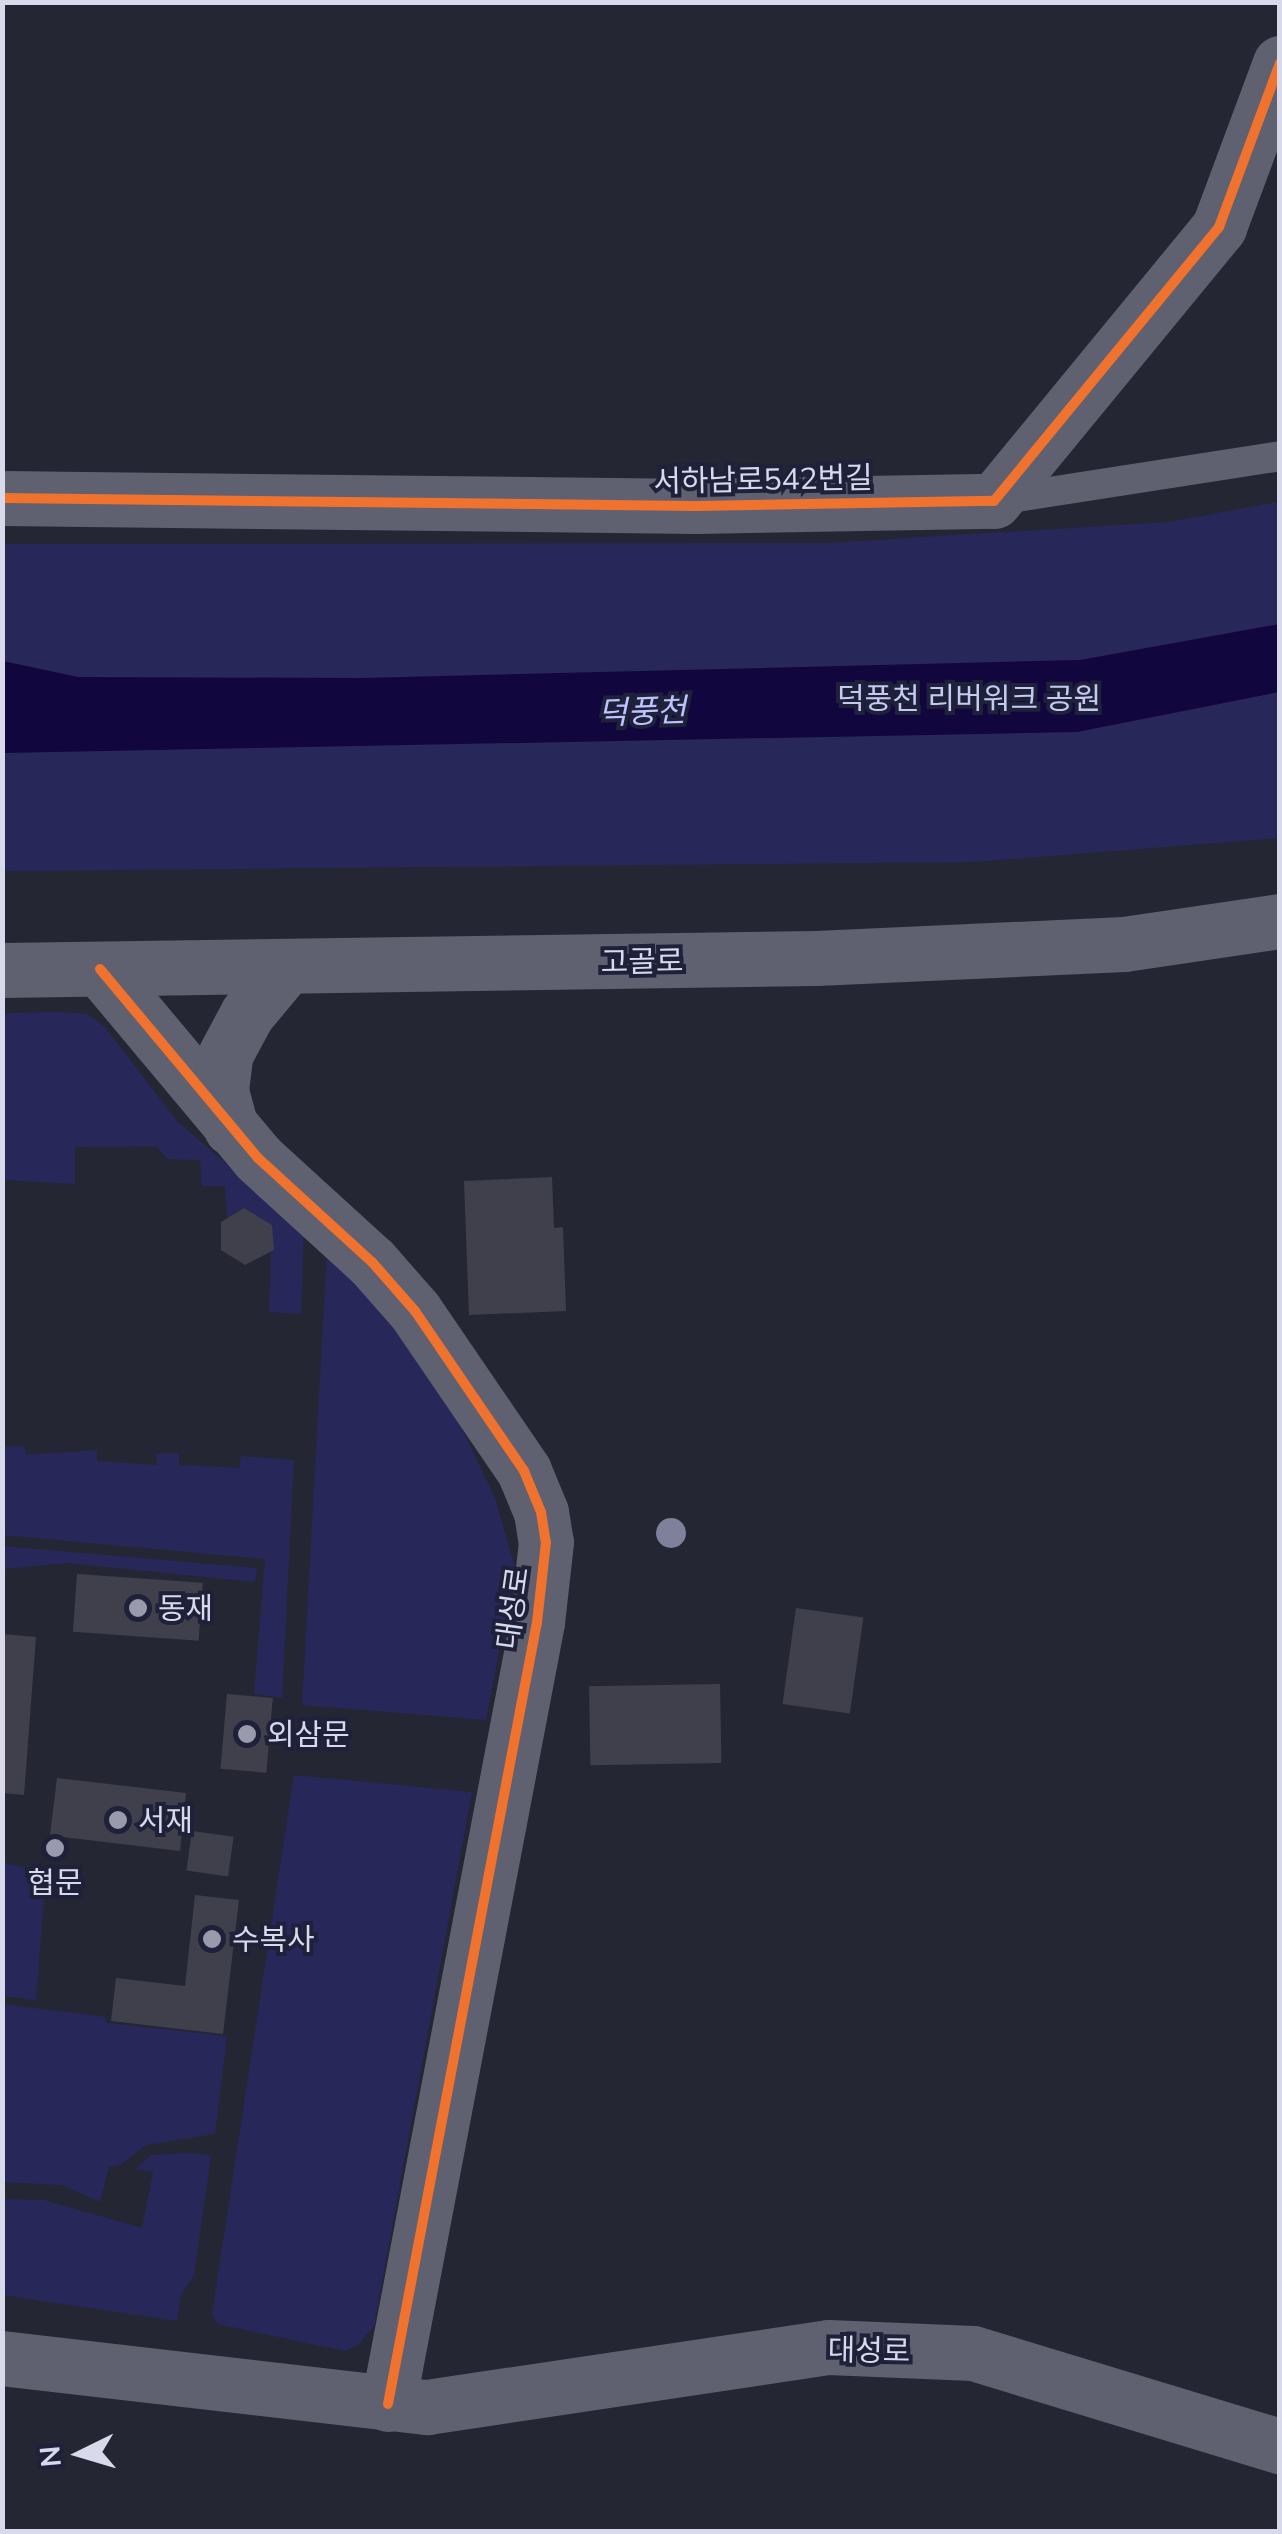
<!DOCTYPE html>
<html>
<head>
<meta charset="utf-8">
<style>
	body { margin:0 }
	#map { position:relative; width:1282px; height:2534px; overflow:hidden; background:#252634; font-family:Mulish,"Noto Sans KR",sans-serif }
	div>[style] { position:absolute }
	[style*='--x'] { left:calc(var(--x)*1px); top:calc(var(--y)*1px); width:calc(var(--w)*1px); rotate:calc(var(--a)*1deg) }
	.green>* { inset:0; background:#28275a }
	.water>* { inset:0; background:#12063f }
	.building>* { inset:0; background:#3f404b; transform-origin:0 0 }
	.service>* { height:30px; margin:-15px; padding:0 15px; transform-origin:15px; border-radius:15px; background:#5f6070 }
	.minor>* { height:55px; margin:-27.5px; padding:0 27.5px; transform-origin:27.5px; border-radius:27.5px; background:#5f6070 }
	.tertiary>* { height:55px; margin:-27.5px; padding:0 27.5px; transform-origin:27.5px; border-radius:27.5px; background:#5f6070 }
	.cycleway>* { height:10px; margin:-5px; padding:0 5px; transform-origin:5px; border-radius:5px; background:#ef722f }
	.trees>* { width:30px; height:30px; margin:-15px; border-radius:50%; background:#7e809c }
	.dots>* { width:28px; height:28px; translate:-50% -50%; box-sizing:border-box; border:5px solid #1f203a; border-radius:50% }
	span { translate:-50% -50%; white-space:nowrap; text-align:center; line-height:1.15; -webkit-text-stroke:8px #1f203a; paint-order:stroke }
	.street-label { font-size:30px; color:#d8daec }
	.park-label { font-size:30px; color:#c6caf1 }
	.poi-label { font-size:30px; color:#d8daec }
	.left { translate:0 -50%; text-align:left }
	.water-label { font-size:32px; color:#bec3fd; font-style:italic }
	.frame { position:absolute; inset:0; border:5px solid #d8daec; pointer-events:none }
	.north { position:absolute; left:30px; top:2404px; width:100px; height:100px; -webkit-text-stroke:8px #1f203a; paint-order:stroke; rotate:265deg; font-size:28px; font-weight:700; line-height:40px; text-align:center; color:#d8daec }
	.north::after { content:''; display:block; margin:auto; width:35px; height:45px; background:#d8daec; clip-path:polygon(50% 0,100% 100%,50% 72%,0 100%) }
</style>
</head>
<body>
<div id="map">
	<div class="green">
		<div style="clip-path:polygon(1279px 502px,1279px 838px,975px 862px,3px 871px,2px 544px,829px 543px,1168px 522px)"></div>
		<div style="clip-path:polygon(61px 1012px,87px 1014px,104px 1026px,177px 1121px,304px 1231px,301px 1314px,269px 1312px,272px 1225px,244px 1208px,227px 1218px,225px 1186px,202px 1186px,200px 1160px,168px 1159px,156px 1146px,75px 1147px,75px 1184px,3px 1180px,3px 1013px)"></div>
		<div style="clip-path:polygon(327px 1250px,418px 1356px,458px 1420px,495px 1498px,515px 1568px,486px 1720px,302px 1705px)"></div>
		<div style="clip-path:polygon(24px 1446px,26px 1455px,97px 1450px,97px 1461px,157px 1465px,156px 1454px,179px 1453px,179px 1465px,239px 1468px,241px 1456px,294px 1460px,282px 1698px,254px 1694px,265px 1559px,3px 1535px,3px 1447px)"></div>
		<div style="clip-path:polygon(2px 1546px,3px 1546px,257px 1568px,255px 1582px,67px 1563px,3px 1569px)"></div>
		<div style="clip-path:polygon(294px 1775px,472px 1792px,374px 2326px,359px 2344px,345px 2351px,218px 2324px,212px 2314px)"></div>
		<div style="clip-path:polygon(3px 1863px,46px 1871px,36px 2000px,3px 1996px)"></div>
		<div style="clip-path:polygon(2px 2004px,105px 2017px,107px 2023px,227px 2036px,215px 2134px,146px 2145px,120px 2165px,109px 2167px,100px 2202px,62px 2185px,3px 2182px)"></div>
		<div style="clip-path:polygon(193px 2153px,211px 2156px,194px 2275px,181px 2295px,177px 2321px,3px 2295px,3px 2199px,44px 2200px,142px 2228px,153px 2172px,135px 2169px,151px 2155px)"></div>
	</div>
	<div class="water">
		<div style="clip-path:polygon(1279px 624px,1279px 692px,1077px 732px,3px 753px,3px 661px,78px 677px,362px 678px,1080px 660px)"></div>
	</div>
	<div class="building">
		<div style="clip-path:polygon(552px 1177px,554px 1228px,563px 1227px,566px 1311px,469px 1315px,464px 1181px)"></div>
		<div style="clip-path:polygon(244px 1208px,272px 1225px,274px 1250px,245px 1265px,221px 1250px,221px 1222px)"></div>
		<div style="left:77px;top:1574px;width:126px;height:58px;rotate:4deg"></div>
		<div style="left:796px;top:1608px;width:68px;height:97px;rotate:8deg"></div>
		<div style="clip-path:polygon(2px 1634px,36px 1637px,24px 1795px,2px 1793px)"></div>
		<div style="left:720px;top:1684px;width:79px;height:131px;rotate:89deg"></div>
		<div style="left:227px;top:1694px;width:46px;height:75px;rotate:5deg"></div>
		<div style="clip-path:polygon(57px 1778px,186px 1793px,180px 1851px,63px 1837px,61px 1861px,47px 1859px)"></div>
		<div style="left:192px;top:1831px;width:42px;height:40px;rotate:8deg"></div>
		<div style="clip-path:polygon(195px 1895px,239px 1900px,223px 2034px,111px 2021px,116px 1978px,185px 1986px)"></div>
	</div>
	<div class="service">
		<div style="--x:997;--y:500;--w:286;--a:-8.8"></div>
	</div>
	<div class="minor">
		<div style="--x:2;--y:498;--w:694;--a:0.66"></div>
		<div style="--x:696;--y:506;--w:298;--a:-1"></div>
		<div style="--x:994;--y:501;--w:355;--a:-50.6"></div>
		<div style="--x:1219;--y:227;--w:175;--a:-69.6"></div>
		<div style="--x:100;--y:969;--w:246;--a:50.1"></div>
		<div style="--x:258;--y:1158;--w:154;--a:42.4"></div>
		<div style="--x:372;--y:1262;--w:65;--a:48.7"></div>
		<div style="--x:415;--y:1311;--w:194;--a:55.7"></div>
		<div style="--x:524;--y:1471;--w:44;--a:67.5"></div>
		<div style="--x:541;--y:1512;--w:30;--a:81"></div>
		<div style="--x:546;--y:1542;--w:81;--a:96.4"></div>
		<div style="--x:537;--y:1622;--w:796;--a:100.79"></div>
		<div style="--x:231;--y:1128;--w:39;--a:-105"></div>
		<div style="--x:221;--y:1090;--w:35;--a:-83"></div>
		<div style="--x:225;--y:1055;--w:47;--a:-61.8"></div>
		<div style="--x:247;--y:1014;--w:62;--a:-50.2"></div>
		<div style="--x:2;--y:2358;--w:428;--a:6.6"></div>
		<div style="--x:427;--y:2407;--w:405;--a:-8.5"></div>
		<div style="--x:828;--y:2347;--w:145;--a:2.4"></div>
		<div style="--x:973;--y:2353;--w:321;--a:16.9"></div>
	</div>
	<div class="tertiary">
		<div style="--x:2;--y:970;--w:814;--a:-0.84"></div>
		<div style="--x:816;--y:958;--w:308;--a:-2.6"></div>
		<div style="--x:1124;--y:944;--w:158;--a:-8.4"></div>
	</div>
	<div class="cycleway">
		<div style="--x:2;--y:498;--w:694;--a:0.66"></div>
		<div style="--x:696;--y:506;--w:298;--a:-1"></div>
		<div style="--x:994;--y:501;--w:355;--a:-50.6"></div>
		<div style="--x:1219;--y:227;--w:175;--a:-69.6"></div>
		<div style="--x:100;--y:969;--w:246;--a:50.1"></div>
		<div style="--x:258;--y:1158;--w:154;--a:42.4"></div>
		<div style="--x:372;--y:1262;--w:65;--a:48.7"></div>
		<div style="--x:415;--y:1311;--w:194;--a:55.7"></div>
		<div style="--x:524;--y:1471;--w:44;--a:67.5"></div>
		<div style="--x:541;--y:1512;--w:30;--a:81"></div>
		<div style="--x:546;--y:1542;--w:81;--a:96.4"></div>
		<div style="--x:537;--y:1622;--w:796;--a:100.79"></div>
	</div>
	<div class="trees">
		<div style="left:671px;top:1533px"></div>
	</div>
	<div class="dots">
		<div style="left:138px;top:1608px;background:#999bac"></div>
		<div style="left:247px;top:1734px;background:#999bac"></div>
		<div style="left:118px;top:1820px;background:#999bac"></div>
		<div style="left:55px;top:1848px;background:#999bac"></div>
		<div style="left:212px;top:1939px;background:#999bac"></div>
	</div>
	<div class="street-label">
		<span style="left:763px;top:479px;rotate:-1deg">서하남로542번길</span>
		<span style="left:642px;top:961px;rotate:-1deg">고골로</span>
		<span style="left:512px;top:1608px;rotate:-82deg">대성로</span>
		<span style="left:869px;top:2350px;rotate:1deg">대성로</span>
	</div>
	<div class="park-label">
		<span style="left:969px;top:698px">덕풍천 리버워크 공원</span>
	</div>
	<div class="poi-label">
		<span class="left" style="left:158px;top:1608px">동재</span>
		<span class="left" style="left:267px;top:1734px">외삼문</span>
		<span class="left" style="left:138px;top:1820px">서재</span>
		<span style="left:55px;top:1882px">협문</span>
		<span class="left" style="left:232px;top:1939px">수복사</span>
	</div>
	<div class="water-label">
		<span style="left:642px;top:711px;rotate:-2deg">덕풍천</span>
	</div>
	<div class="frame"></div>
	<div class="north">N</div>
</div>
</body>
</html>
